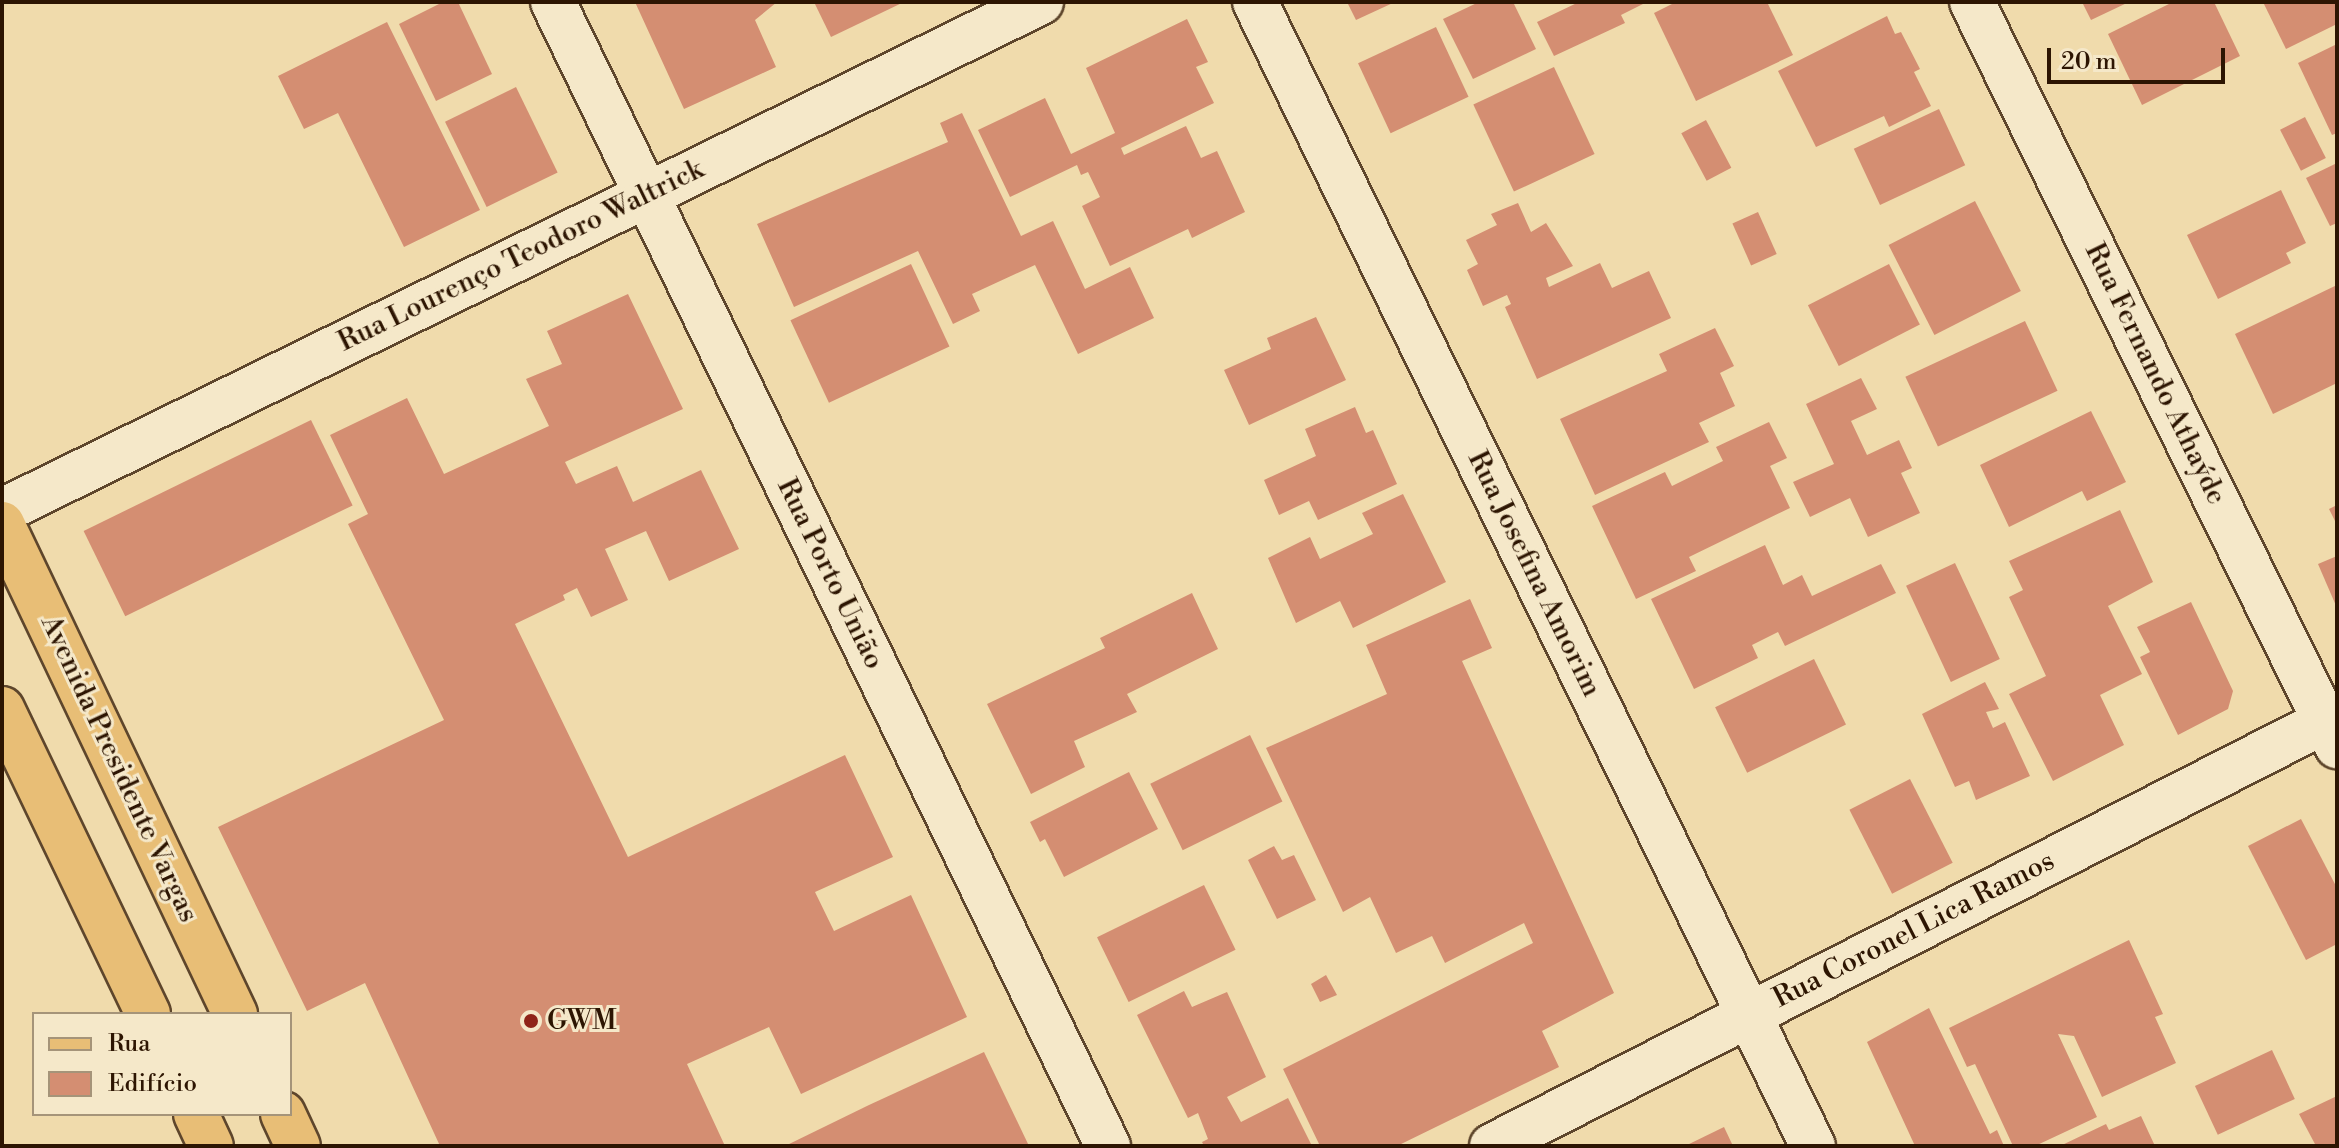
<!DOCTYPE html>
<html>
<head>
<meta charset="utf-8">
<style>
	body { margin:0 }
	#map { position:relative; width:2339px; height:1148px; overflow:hidden; background:#f0dbac; font-family:"Libre Bodoni",serif }
	div>[style] { position:absolute }
	[style*='--x'] { left:calc(var(--x)*1px); top:calc(var(--y)*1px); width:calc(var(--w)*1px); rotate:calc(var(--a)*1deg) }
	.building>* { inset:0; background:#d48e72; transform-origin:0 0 }
	.roads { filter:drop-shadow(2px 0 #5e462c) drop-shadow(-2px 0 #5e462c) drop-shadow(0 2px #5e462c) drop-shadow(0 -2px #5e462c) }
	.minor>* { height:44px; margin:-22px; padding:0 22px; transform-origin:22px; border-radius:22px; background:#f5e8c9 }
	.primary>* { height:44px; margin:-22px; padding:0 22px; transform-origin:22px; border-radius:22px; background:#e8be76 }
	.dots>* { width:22px; height:22px; translate:-50% -50%; box-sizing:border-box; border:4px solid #f5e8c9; border-radius:50% }
	span { translate:-50% -50%; white-space:nowrap; text-align:center; line-height:1.15; -webkit-text-stroke:6px #f5e8c9; paint-order:stroke }
	.street-label { font-size:28px; color:#2d1502 }
	.poi-label { font-size:28px; color:#2d1502 }
	.left { translate:0 -50%; text-align:left }
	.frame { position:absolute; inset:0; border:4px solid #2d1502; pointer-events:none }
	.legend { position:absolute; left:32px; top:1012px; width:260px; height:104px; box-sizing:border-box; background:#f5e8c9; border:2px solid #a59479; margin:0; padding:10px 14px; list-style:none; font-size:24px; color:#2d1502 }
	.legend li { display:flex; align-items:center; gap:16px; height:40px }
	.legend b { width:40px; border:2px solid #a59479 }
	.scale { position:absolute; left:2047px; top:48px; width:178px; height:36px; box-sizing:border-box; border:4px solid #2d1502; border-top:0; padding-left:10px; font-size:24px; line-height:28px; white-space:nowrap; color:#2d1502; -webkit-text-stroke:6px #f5e8c9; paint-order:stroke }
</style>
</head>
<body>
<div id="map">
	<div class="building">
		<div style="clip-path:polygon(443px 2px,458px 2px,492px 74px,436px 101px,399px 24px)"></div>
		<div style="clip-path:polygon(635px 2px,777px 2px,755px 20px,776px 67px,684px 109px)"></div>
		<div style="clip-path:polygon(814px 2px,904px 2px,831px 37px)"></div>
		<div style="clip-path:polygon(1347px 2px,1395px 2px,1356px 20px)"></div>
		<div style="clip-path:polygon(1479px 2px,1513px 2px,1536px 49px,1473px 79px,1443px 19px)"></div>
		<div style="clip-path:polygon(1579px 2px,1647px 2px,1621px 15px,1625px 23px,1554px 56px,1537px 22px)"></div>
		<div style="clip-path:polygon(1676px 2px,1767px 2px,1793px 55px,1696px 101px,1654px 13px)"></div>
		<div style="clip-path:polygon(2082px 2px,2129px 2px,2091px 20px)"></div>
		<div style="clip-path:polygon(2173px 2px,2214px 2px,2240px 56px,2142px 105px,2108px 34px)"></div>
		<div style="clip-path:polygon(2263px 2px,2337px 2px,2337px 24px,2286px 49px)"></div>
		<div style="clip-path:polygon(1887px 16px,1895px 34px,1901px 32px,1920px 69px,1914px 72px,1931px 106px,1889px 127px,1884px 116px,1816px 147px,1778px 71px)"></div>
		<div style="clip-path:polygon(1187px 19px,1208px 62px,1196px 67px,1214px 103px,1121px 148px,1124px 155px,1186px 126px,1201px 158px,1217px 151px,1245px 212px,1192px 238px,1188px 229px,1110px 266px,1082px 206px,1100px 197px,1088px 172px,1081px 175px,1077px 165px,1010px 197px,978px 130px,1045px 98px,1071px 154px,1115px 133px,1086px 68px)"></div>
		<div style="clip-path:polygon(387px 22px,480px 210px,404px 247px,338px 113px,304px 129px,278px 76px)"></div>
		<div style="left:1436px;top:27px;width:77px;height:86px;rotate:65deg"></div>
		<div style="clip-path:polygon(2337px 44px,2337px 133px,2332px 135px,2298px 63px)"></div>
		<div style="left:1554px;top:67px;width:96px;height:89px;rotate:65deg"></div>
		<div style="left:516px;top:87px;width:95px;height:79px;rotate:64deg"></div>
		<div style="left:1939px;top:109px;width:62px;height:94px;rotate:65deg"></div>
		<div style="clip-path:polygon(962px 113px,1021px 236px,1053px 221px,1085px 289px,1130px 267px,1154px 318px,1078px 354px,1035px 265px,972px 294px,980px 311px,953px 324px,918px 251px,794px 307px,757px 224px,948px 142px,940px 123px)"></div>
		<div style="left:2305px;top:117px;width:46px;height:28px;rotate:63deg"></div>
		<div style="left:1706px;top:120px;width:54px;height:28px;rotate:62deg"></div>
		<div style="clip-path:polygon(2337px 163px,2337px 223px,2330px 226px,2306px 178px)"></div>
		<div style="clip-path:polygon(2281px 190px,2306px 243px,2286px 253px,2291px 263px,2218px 299px,2187px 235px)"></div>
		<div style="left:1975px;top:201px;width:101px;height:97px;rotate:63deg"></div>
		<div style="clip-path:polygon(1518px 203px,1531px 232px,1546px 223px,1573px 266px,1546px 278px,1549px 287px,1600px 263px,1612px 288px,1649px 271px,1671px 318px,1537px 379px,1505px 307px,1511px 304px,1507px 295px,1483px 306px,1467px 270px,1478px 264px,1466px 240px,1497px 225px,1491px 214px)"></div>
		<div style="left:1758px;top:212px;width:46px;height:28px;rotate:66deg"></div>
		<div style="left:911px;top:264px;width:91px;height:133px;rotate:65deg"></div>
		<div style="left:1889px;top:264px;width:68px;height:91px;rotate:63deg"></div>
		<div style="clip-path:polygon(2337px 285px,2337px 383px,2273px 414px,2235px 334px)"></div>
		<div style="clip-path:polygon(628px 294px,683px 409px,565px 462px,576px 484px,617px 466px,633px 502px,701px 470px,739px 549px,669px 581px,646px 531px,605px 549px,628px 600px,591px 617px,577px 588px,563px 595px,565px 600px,515px 624px,628px 857px,845px 755px,893px 857px,815px 892px,834px 931px,911px 895px,967px 1017px,801px 1094px,769px 1027px,687px 1064px,725px 1146px,440px 1146px,365px 983px,307px 1011px,218px 827px,444px 720px,348px 524px,368px 514px,330px 435px,407px 398px,444px 474px,549px 426px,526px 379px,562px 364px,547px 331px)"></div>
		<div style="clip-path:polygon(1316px 317px,1346px 380px,1249px 425px,1224px 370px,1271px 349px,1267px 338px)"></div>
		<div style="left:2025px;top:321px;width:77px;height:132px;rotate:65deg"></div>
		<div style="clip-path:polygon(1715px 328px,1734px 366px,1720px 373px,1735px 406px,1699px 423px,1709px 442px,1595px 495px,1560px 419px,1667px 371px,1659px 354px)"></div>
		<div style="clip-path:polygon(1861px 378px,1877px 409px,1851px 421px,1867px 455px,1899px 440px,1912px 468px,1901px 473px,1920px 513px,1868px 537px,1850px 498px,1810px 517px,1793px 482px,1834px 464px,1806px 404px)"></div>
		<div style="clip-path:polygon(1355px 407px,1366px 433px,1373px 430px,1397px 484px,1318px 520px,1309px 501px,1279px 515px,1264px 480px,1316px 456px,1305px 429px)"></div>
		<div style="clip-path:polygon(2091px 411px,2126px 482px,2087px 501px,2082px 491px,2009px 527px,1980px 465px)"></div>
		<div style="left:311px;top:420px;width:95px;height:253px;rotate:64deg"></div>
		<div style="clip-path:polygon(1769px 422px,1787px 458px,1770px 466px,1790px 508px,1689px 557px,1696px 571px,1636px 599px,1592px 506px,1665px 472px,1672px 486px,1723px 461px,1716px 447px)"></div>
		<div style="clip-path:polygon(1403px 494px,1446px 582px,1353px 628px,1340px 601px,1296px 623px,1268px 558px,1310px 537px,1320px 559px,1373px 534px,1362px 513px)"></div>
		<div style="clip-path:polygon(2337px 505px,2337px 525px,2329px 509px)"></div>
		<div style="clip-path:polygon(2120px 510px,2153px 582px,2108px 606px,2142px 674px,2100px 695px,2124px 745px,2053px 781px,2009px 694px,2046px 676px,2009px 597px,2023px 590px,2009px 561px)"></div>
		<div style="clip-path:polygon(1765px 545px,1783px 585px,1802px 575px,1812px 596px,1881px 564px,1896px 593px,1785px 646px,1778px 632px,1752px 645px,1758px 658px,1694px 689px,1651px 599px)"></div>
		<div style="clip-path:polygon(2337px 556px,2337px 608px,2318px 564px)"></div>
		<div style="left:1955px;top:563px;width:106px;height:54px;rotate:65deg"></div>
		<div style="clip-path:polygon(1192px 593px,1218px 649px,1127px 694px,1137px 712px,1074px 741px,1085px 767px,1031px 794px,987px 704px,1105px 648px,1100px 638px)"></div>
		<div style="clip-path:polygon(1470px 599px,1492px 648px,1462px 661px,1614px 993px,1542px 1031px,1559px 1067px,1397px 1146px,1320px 1146px,1283px 1069px,1533px 943px,1524px 923px,1445px 963px,1432px 936px,1396px 953px,1370px 897px,1343px 912px,1266px 748px,1387px 694px,1366px 645px)"></div>
		<div style="clip-path:polygon(2191px 602px,2233px 691px,2228px 709px,2178px 735px,2140px 657px,2150px 652px,2137px 627px)"></div>
		<div style="left:1814px;top:659px;width:73px;height:110px;rotate:64deg"></div>
		<div style="clip-path:polygon(1985px 682px,1999px 709px,1986px 712px,1993px 728px,2005px 722px,2030px 776px,1976px 800px,1969px 781px,1955px 787px,1922px 714px)"></div>
		<div style="left:1250px;top:735px;width:74px;height:111px;rotate:64deg"></div>
		<div style="clip-path:polygon(1129px 772px,1158px 829px,1064px 877px,1045px 839px,1040px 842px,1030px 822px)"></div>
		<div style="left:1910px;top:779px;width:94px;height:68px;rotate:63deg"></div>
		<div style="clip-path:polygon(2301px 819px,2337px 888px,2337px 944px,2306px 960px,2248px 846px)"></div>
		<div style="clip-path:polygon(1274px 846px,1282px 860px,1294px 855px,1316px 900px,1277px 919px,1248px 860px)"></div>
		<div style="left:1204px;top:885px;width:72px;height:119px;rotate:64deg"></div>
		<div style="clip-path:polygon(2129px 940px,2163px 1014px,2155px 1017px,2176px 1063px,2102px 1097px,2074px 1036px,2058px 1034px,2097px 1117px,2035px 1146px,2013px 1146px,1975px 1064px,1967px 1067px,1949px 1028px)"></div>
		<div style="clip-path:polygon(1326px 975px,1337px 995px,1320px 1002px,1311px 984px)"></div>
		<div style="clip-path:polygon(1184px 991px,1192px 1007px,1227px 992px,1266px 1077px,1227px 1097px,1241px 1122px,1288px 1098px,1312px 1146px,1204px 1146px,1202px 1142px,1208px 1139px,1198px 1113px,1188px 1118px,1137px 1015px)"></div>
		<div style="clip-path:polygon(1929px 1008px,1990px 1134px,1997px 1130px,2004px 1146px,1915px 1146px,1867px 1042px)"></div>
		<div style="left:2272px;top:1050px;width:54px;height:85px;rotate:65deg"></div>
		<div style="clip-path:polygon(984px 1052px,1029px 1146px,785px 1146px,869px 1105px)"></div>
		<div style="clip-path:polygon(2337px 1096px,2337px 1146px,2316px 1146px,2299px 1114px)"></div>
		<div style="clip-path:polygon(2141px 1116px,2155px 1146px,2060px 1146px,2106px 1124px,2109px 1130px)"></div>
		<div style="clip-path:polygon(1724px 1127px,1733px 1146px,1685px 1146px)"></div>
	</div>
	<div class="roads">
		<div class="minor">
			<div style="--x:553;--y:2;--w:1272;--a:64.12"></div>
			<div style="--x:1255;--y:2;--w:1273;--a:64"></div>
			<div style="--x:1972;--y:2;--w:829;--a:63.87"></div>
			<div style="--x:2;--y:511;--w:1157;--a:-26.1"></div>
			<div style="--x:1492;--y:1146;--w:949;--a:-27.02"></div>
		</div>
		<div class="primary">
			<div style="--x:2;--y:524;--w:543;--a:64.57"></div>
			<div style="--x:2;--y:709;--w:338;--a:64.4"></div>
			<div style="--x:196;--y:1114;--w:35;--a:65"></div>
			<div style="--x:283;--y:1114;--w:35;--a:65"></div>
		</div>
	</div>
	<div class="dots">
		<div style="left:531px;top:1021px;background:#8f2418"></div>
	</div>
	<div class="street-label">
		<span style="left:521px;top:256px;rotate:-26deg">Rua Lourenço Teodoro Waltrick</span>
		<span style="left:2155px;top:374px;rotate:64deg">Rua Fernando Athaýde</span>
		<span style="left:830px;top:574px;rotate:64deg">Rua Porto União</span>
		<span style="left:1534px;top:574px;rotate:64deg">Rua Josefina Amorim</span>
		<span style="left:119px;top:769px;rotate:65deg">Avenida Presidente Vargas</span>
		<span style="left:1914px;top:930px;rotate:-27deg">Rua Coronel Lica Ramos</span>
	</div>
	<div class="poi-label">
		<span class="left" style="left:547px;top:1021px">GWM</span>
	</div>
	<div class="frame"></div>
	<ul class="legend">
	<li><b style="height:10px;background:#e8be76"></b>Rua</li>
	<li><b style="height:22px;background:#d48e72"></b>Edifício</li>
	</ul>
	<div class="scale">20 m</div>
</div>
</body>
</html>
